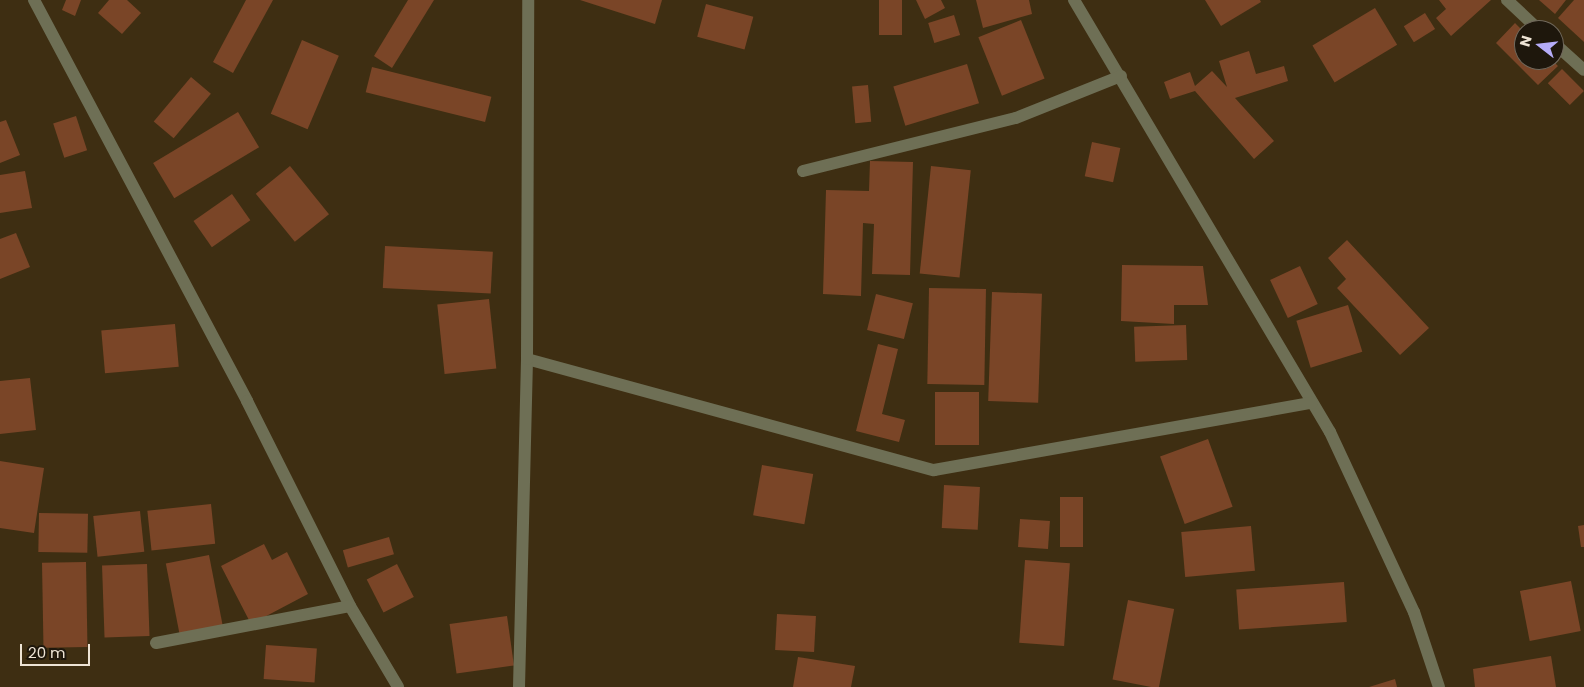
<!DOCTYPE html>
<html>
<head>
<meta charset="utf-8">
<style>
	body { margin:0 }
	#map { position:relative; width:1584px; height:687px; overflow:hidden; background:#3e2e12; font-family:Poppins,sans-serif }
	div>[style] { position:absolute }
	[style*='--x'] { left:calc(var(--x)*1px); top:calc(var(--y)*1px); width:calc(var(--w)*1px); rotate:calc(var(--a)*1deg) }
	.building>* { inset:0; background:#7a4527; transform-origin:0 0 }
	.minor>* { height:12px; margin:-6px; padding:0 6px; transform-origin:6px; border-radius:6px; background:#6e6f55 }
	span { translate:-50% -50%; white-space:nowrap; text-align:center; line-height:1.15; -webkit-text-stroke:4px #1e170c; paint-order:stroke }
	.north { position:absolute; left:1514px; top:20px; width:50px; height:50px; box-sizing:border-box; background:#1e170c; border:1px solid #71695c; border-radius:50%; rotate:286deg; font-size:14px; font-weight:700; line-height:20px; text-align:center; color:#eee4d5 }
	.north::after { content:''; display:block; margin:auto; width:18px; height:22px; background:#b5acf8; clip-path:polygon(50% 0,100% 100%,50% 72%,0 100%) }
	.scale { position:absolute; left:20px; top:644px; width:70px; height:22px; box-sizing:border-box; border:2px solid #eee4d5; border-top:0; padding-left:6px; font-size:15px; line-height:18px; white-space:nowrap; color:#eee4d5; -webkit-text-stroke:4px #1e170c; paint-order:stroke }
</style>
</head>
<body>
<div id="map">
	<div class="building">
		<div style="clip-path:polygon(66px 0,81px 0,75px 16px,62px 10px)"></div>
		<div style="clip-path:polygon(109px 0,127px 0,141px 13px,122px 34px,98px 13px)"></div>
		<div style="clip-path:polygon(246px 0,273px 0,233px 73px,213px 62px)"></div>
		<div style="clip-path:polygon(408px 0,434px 0,392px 68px,374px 56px)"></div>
		<div style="clip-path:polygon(580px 0,662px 0,655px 24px)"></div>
		<div style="left:879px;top:0;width:23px;height:35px"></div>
		<div style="clip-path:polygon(916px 0,941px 0,945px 8px,925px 19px)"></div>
		<div style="clip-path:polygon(976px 0,1029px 0,1032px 14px,983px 28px)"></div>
		<div style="clip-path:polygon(1205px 0,1260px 0,1261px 2px,1221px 26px)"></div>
		<div style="clip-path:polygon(1439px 0,1491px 0,1451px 36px,1436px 18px,1446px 9px)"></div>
		<div style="clip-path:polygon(1539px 0,1566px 0,1555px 14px)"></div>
		<div style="clip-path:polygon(1574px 0,1584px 0,1584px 42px,1558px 18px)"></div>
		<div style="left:706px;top:4px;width:49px;height:34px;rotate:15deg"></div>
		<div style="left:1375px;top:8px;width:43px;height:73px;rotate:59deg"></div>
		<div style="left:1425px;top:13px;width:19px;height:25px;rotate:58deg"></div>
		<div style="left:954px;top:15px;width:21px;height:27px;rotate:73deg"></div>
		<div style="left:1021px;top:20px;width:63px;height:46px;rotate:68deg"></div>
		<div style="clip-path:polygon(1515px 23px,1524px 32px,1524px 60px,1552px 60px,1558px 66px,1538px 85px,1496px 43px)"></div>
		<div style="left:302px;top:40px;width:40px;height:80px;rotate:23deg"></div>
		<div style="clip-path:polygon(1249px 51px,1256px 74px,1284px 66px,1288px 81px,1235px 98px,1274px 141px,1254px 159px,1195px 91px,1170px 99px,1164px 82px,1190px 72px,1195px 86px,1212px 71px,1227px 87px,1219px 61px)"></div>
		<div style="left:967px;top:64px;width:41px;height:77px;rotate:73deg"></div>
		<div style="left:372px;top:67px;width:123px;height:26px;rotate:14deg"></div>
		<div style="left:1562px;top:69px;width:31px;height:20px;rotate:45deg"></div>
		<div style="left:191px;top:77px;width:26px;height:58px;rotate:40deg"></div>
		<div style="left:868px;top:85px;width:37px;height:16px;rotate:85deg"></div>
		<div style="left:238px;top:112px;width:41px;height:99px;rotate:59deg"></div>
		<div style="left:76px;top:116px;width:36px;height:24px;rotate:72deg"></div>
		<div style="clip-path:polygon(6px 120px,20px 155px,0 163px,0 122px)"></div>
		<div style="left:1092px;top:142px;width:29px;height:35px;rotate:12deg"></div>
		<div style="clip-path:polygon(870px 161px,913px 162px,910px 275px,872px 274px,874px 224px,863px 223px,861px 296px,823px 294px,826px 190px,869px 191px)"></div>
		<div style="left:290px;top:166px;width:62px;height:44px;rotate:51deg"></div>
		<div style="left:931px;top:166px;width:40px;height:108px;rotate:6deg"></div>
		<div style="clip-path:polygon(25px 171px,32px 208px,0 213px,0 175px)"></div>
		<div style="left:232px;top:194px;width:32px;height:47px;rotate:55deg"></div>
		<div style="clip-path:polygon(16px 233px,30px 267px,0 279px,0 239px)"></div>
		<div style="clip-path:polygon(1347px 240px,1429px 328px,1400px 355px,1337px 288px,1346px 279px,1328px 258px)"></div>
		<div style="left:385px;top:246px;width:108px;height:42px;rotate:3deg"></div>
		<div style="clip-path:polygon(1122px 265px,1203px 266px,1208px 305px,1174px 305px,1174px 324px,1121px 321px)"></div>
		<div style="left:1300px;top:266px;width:42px;height:33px;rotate:65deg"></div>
		<div style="left:929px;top:288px;width:57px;height:96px;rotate:1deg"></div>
		<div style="left:992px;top:292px;width:50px;height:109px;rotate:2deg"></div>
		<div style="left:876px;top:294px;width:38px;height:37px;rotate:14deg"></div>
		<div style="left:489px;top:299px;width:70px;height:52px;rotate:84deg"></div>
		<div style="left:1348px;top:305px;width:49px;height:54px;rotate:73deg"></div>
		<div style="left:175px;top:324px;width:43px;height:74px;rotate:85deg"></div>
		<div style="left:1186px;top:325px;width:35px;height:52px;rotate:88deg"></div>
		<div style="clip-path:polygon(878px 344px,898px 349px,882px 414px,905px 420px,899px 442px,856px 431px)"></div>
		<div style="clip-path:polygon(30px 378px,36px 430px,0 434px,0 381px)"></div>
		<div style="left:935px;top:392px;width:44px;height:53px"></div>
		<div style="left:1208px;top:439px;width:72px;height:51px;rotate:70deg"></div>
		<div style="clip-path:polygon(0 461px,44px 468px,34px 533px,0 528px)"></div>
		<div style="left:762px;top:465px;width:52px;height:51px;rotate:10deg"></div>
		<div style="left:944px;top:485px;width:36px;height:43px;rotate:3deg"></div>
		<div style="left:1060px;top:497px;width:23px;height:50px"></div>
		<div style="left:211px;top:504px;width:40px;height:64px;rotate:84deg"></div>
		<div style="left:140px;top:511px;width:41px;height:47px;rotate:84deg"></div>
		<div style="left:39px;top:513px;width:49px;height:39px;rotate:1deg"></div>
		<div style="left:1020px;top:519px;width:30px;height:28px;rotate:4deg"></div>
		<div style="clip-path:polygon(1584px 525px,1584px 547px,1581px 547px,1578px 526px)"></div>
		<div style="left:1251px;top:526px;width:45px;height:70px;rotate:85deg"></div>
		<div style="left:389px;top:537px;width:18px;height:48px;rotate:74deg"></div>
		<div style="clip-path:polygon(264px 544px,272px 560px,287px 552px,308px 594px,251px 624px,221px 566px)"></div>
		<div style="left:209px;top:555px;width:72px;height:44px;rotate:79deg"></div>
		<div style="left:1025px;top:560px;width:45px;height:83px;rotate:4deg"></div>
		<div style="left:86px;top:562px;width:85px;height:44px;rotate:89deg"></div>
		<div style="left:147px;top:564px;width:72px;height:45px;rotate:88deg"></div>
		<div style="left:397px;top:564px;width:37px;height:34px;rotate:63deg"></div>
		<div style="left:1571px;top:581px;width:51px;height:52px;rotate:79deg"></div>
		<div style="left:1344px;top:582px;width:40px;height:108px;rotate:86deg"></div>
		<div style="left:1128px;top:600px;width:47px;height:81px;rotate:11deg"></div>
		<div style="left:777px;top:614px;width:39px;height:36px;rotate:3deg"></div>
		<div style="left:507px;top:616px;width:50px;height:58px;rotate:82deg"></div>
		<div style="left:266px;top:645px;width:51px;height:34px;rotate:4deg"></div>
		<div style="clip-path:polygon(1551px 656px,1556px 687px,1475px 687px,1473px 669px)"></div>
		<div style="clip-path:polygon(798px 657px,855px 666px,851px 687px,793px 687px)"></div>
		<div style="clip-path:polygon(1395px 679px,1397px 687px,1369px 687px)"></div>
	</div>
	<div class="minor">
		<div style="--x:34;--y:0;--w:454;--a:62"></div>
		<div style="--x:247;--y:401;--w:229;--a:63.3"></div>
		<div style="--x:350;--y:606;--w:94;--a:59.3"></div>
		<div style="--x:1074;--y:0;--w:502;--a:59.35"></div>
		<div style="--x:1330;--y:432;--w:199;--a:65"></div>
		<div style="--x:1414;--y:612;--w:79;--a:71.6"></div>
		<div style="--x:1507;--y:0;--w:44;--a:43.2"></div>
		<div style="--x:1554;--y:43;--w:40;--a:42"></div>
		<div style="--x:803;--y:171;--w:219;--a:-14"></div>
		<div style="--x:1016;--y:118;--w:113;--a:-21.8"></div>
		<div style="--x:527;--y:359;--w:422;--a:15.3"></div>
		<div style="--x:934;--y:470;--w:384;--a:-10.1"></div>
		<div style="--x:156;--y:643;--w:197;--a:-10.8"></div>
		<div style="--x:519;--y:687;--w:328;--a:-88.6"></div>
		<div style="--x:527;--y:359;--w:359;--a:-89.8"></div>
	</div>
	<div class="north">N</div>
	<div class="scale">20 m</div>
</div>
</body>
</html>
